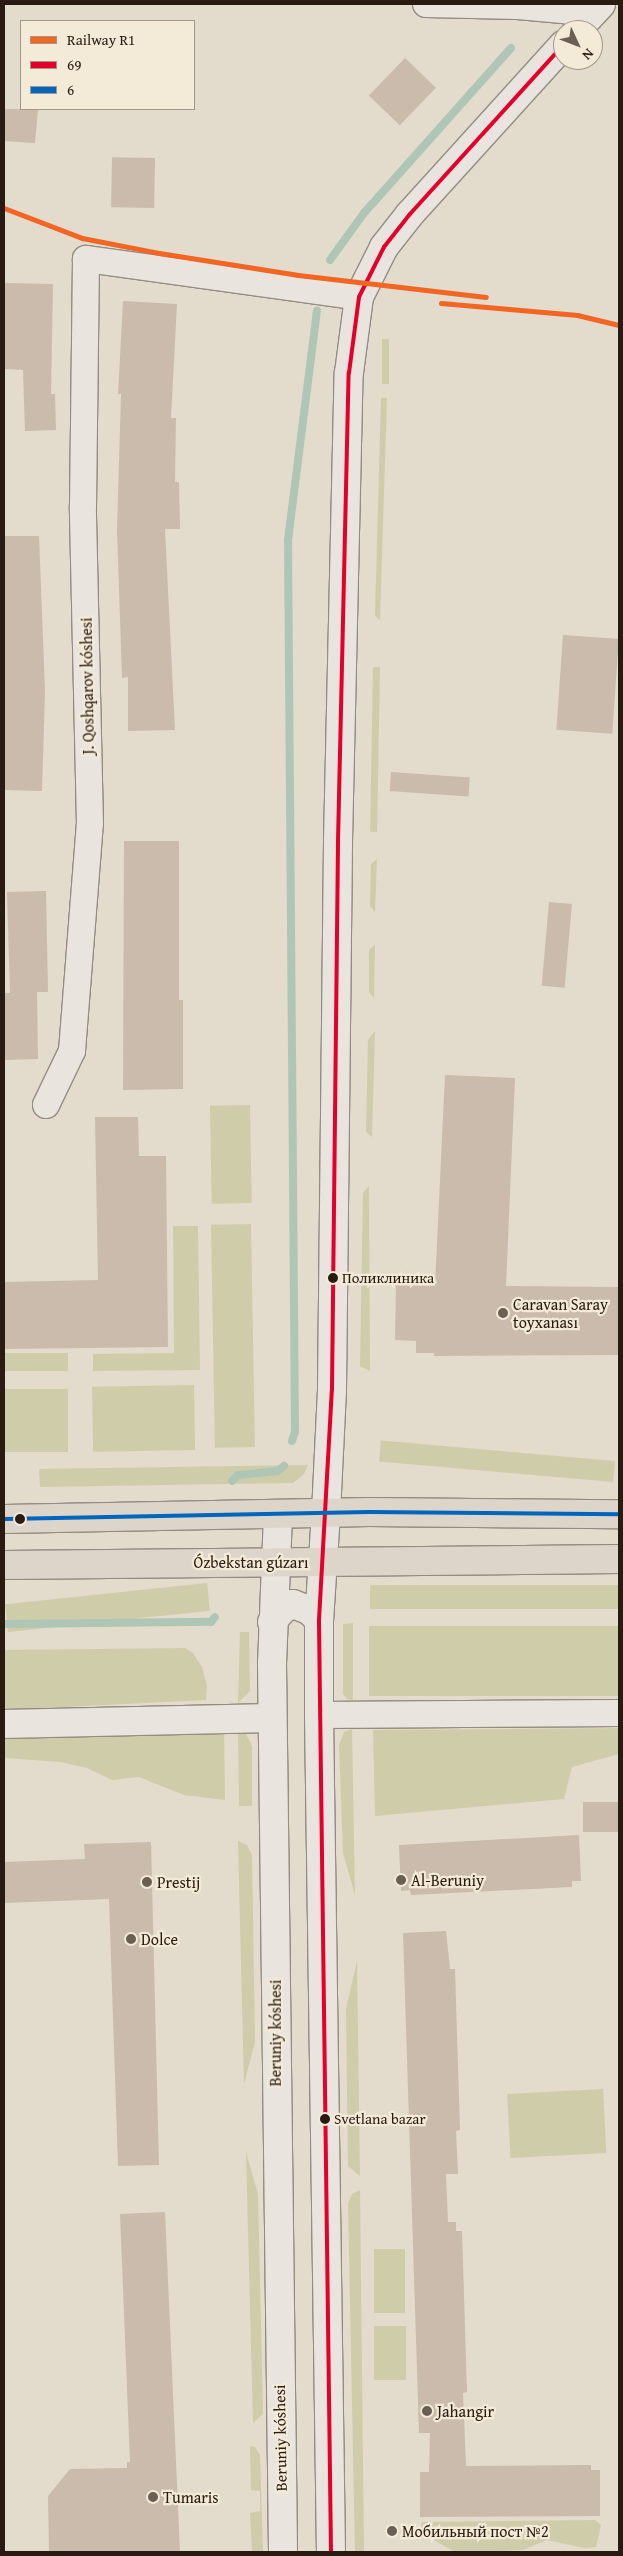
<!DOCTYPE html>
<html>
<head>
<meta charset="utf-8">
<style>
	body { margin:0 }
	#map { position:relative; width:623px; height:2556px; overflow:hidden; background:#e3dbcc; font-family:"Gentium Book Plus",serif }
	div>[style] { position:absolute }
	[style*='--x'] { left:calc(var(--x)*1px); top:calc(var(--y)*1px); width:calc(var(--w)*1px); rotate:calc(var(--a)*1deg) }
	.green>* { inset:0; background:#cfccaa; transform-origin:0 0 }
	.stream>* { height:8px; margin:-4px; padding:0 4px; transform-origin:4px; border-radius:4px; background:#afc6b7 }
	.building>* { inset:0; background:#cabbad; transform-origin:0 0 }
	.roads { filter:drop-shadow(1px 0 #938c83) drop-shadow(-1px 0 #938c83) drop-shadow(0 1px #938c83) drop-shadow(0 -1px #938c83) }
	.minor>* { height:26px; margin:-13px; padding:0 13px; transform-origin:13px; border-radius:13px; background:#e9e5de }
	.tertiary>* { height:28px; margin:-14px; padding:0 14px; transform-origin:14px; border-radius:14px; background:#e9e5de }
	.secondary>* { height:28px; margin:-14px; padding:0 14px; transform-origin:14px; border-radius:14px; background:#e9e5de }
	.primary>* { height:28px; margin:-14px; padding:0 14px; transform-origin:14px; border-radius:14px; background:#ddd5c9 }
	.bus-1>* { height:4px; margin:-2px; padding:0 2px; transform-origin:2px; border-radius:2px; background:#e4002b }
	.bus-2>* { height:4px; margin:-2px; padding:0 2px; transform-origin:2px; border-radius:2px; background:#0065bd }
	.rail-1>* { height:5px; margin:-2.5px; padding:0 2.5px; transform-origin:2.5px; border-radius:2.5px; background:#f26522 }
	.dots>* { width:14px; height:14px; translate:-50% -50%; box-sizing:border-box; border:2px solid #f3ead8; border-radius:50% }
	span { translate:-50% -50%; white-space:nowrap; text-align:center; line-height:1.15; -webkit-text-stroke:4.5px #f3ead8; paint-order:stroke }
	.bus-label { font-size:15px; color:#2a1b12 }
	.left { translate:0 -50%; text-align:left }
	.street-label { font-size:16px; color:#2a1b12 }
	.poi-label { font-size:16px; color:#2a1b12 }
	.frame { position:absolute; inset:0; border:5px solid #2a1b12; pointer-events:none }
	.legend { position:absolute; left:20px; top:20px; width:175px; height:90px; box-sizing:border-box; background:#f3ead8; border:1px solid #a39789; margin:0; padding:6px 9px; list-style:none; font-size:15px; color:#2a1b12 }
	.legend li { display:flex; align-items:center; gap:10px; height:25px }
	.legend b { width:25px; border:1px solid #a39789 }
	.north { position:absolute; left:553px; top:20px; width:50px; height:50px; box-sizing:border-box; background:#f3ead8; border:1px solid #a39789; border-radius:50%; rotate:133deg; font-size:14px; font-weight:700; line-height:20px; text-align:center; color:#2a1b12 }
	.north::after { content:''; display:block; margin:auto; width:18px; height:22px; background:#6b5e53; clip-path:polygon(50% 0,100% 100%,50% 72%,0 100%) }
</style>
</head>
<body>
<div id="map">
	<div class="green">
		<div style="left:382px;top:339px;width:7px;height:45px"></div>
		<div style="clip-path:polygon(381px 398px,387px 398px,380px 620px,375px 616px)"></div>
		<div style="left:380px;top:667px;width:165px;height:7px;rotate:91deg"></div>
		<div style="clip-path:polygon(377px 859px,375px 912px,370px 906px,371px 864px)"></div>
		<div style="clip-path:polygon(375px 945px,374px 998px,369px 992px,369px 950px)"></div>
		<div style="clip-path:polygon(375px 1031px,372px 1137px,366px 1132px,368px 1040px)"></div>
		<div style="left:250px;top:1105px;width:98px;height:40px;rotate:89deg"></div>
		<div style="clip-path:polygon(369px 1186px,370px 1371px,360px 1366px,363px 1193px)"></div>
		<div style="left:251px;top:1224px;width:223px;height:40px;rotate:89deg"></div>
		<div style="clip-path:polygon(173px 1226px,198px 1226px,200px 1370px,93px 1371px,93px 1354px,174px 1353px)"></div>
		<div style="left:4px;top:1353px;width:64px;height:18px"></div>
		<div style="left:194px;top:1385px;width:65px;height:102px;rotate:89deg"></div>
		<div style="left:68px;top:1389px;width:63px;height:64px;rotate:90deg"></div>
		<div style="left:615px;top:1461px;width:21px;height:235px;rotate:95deg"></div>
		<div style="clip-path:polygon(308px 1465px,304px 1474px,293px 1483px,40px 1487px,39px 1469px)"></div>
		<div style="left:207px;top:1583px;width:28px;height:203px;rotate:84deg"></div>
		<div style="left:370px;top:1585px;width:249px;height:24px"></div>
		<div style="clip-path:polygon(353px 1623px,353px 1700px,347px 1699px,343px 1694px,343px 1624px)"></div>
		<div style="left:369px;top:1626px;width:250px;height:70px"></div>
		<div style="clip-path:polygon(240px 1632px,249px 1632px,250px 1691px,238px 1703px)"></div>
		<div style="clip-path:polygon(185px 1648px,193px 1653px,202px 1667px,207px 1686px,206px 1700px,4px 1710px,4px 1650px)"></div>
		<div style="clip-path:polygon(238px 1728px,246px 1734px,252px 1746px,252px 1806px,239px 1806px)"></div>
		<div style="clip-path:polygon(619px 1728px,619px 1754px,572px 1767px,564px 1799px,375px 1816px,373px 1730px)"></div>
		<div style="clip-path:polygon(352px 1729px,355px 1895px,343px 1853px,339px 1745px,344px 1732px)"></div>
		<div style="clip-path:polygon(224px 1730px,225px 1800px,184px 1795px,139px 1777px,112px 1780px,87px 1768px,61px 1762px,4px 1758px,4px 1738px)"></div>
		<div style="clip-path:polygon(238px 1841px,247px 1845px,252px 1855px,255px 2042px,244px 2084px)"></div>
		<div style="clip-path:polygon(357px 1961px,360px 2176px,348px 2166px,346px 2009px)"></div>
		<div style="left:603px;top:2089px;width:64px;height:96px;rotate:87deg"></div>
		<div style="clip-path:polygon(246px 2152px,258px 2194px,263px 2414px,253px 2423px)"></div>
		<div style="clip-path:polygon(360px 2190px,364px 2552px,355px 2552px,348px 2204px,352px 2194px)"></div>
		<div style="left:374px;top:2249px;width:31px;height:64px"></div>
		<div style="left:374px;top:2326px;width:32px;height:54px"></div>
		<div style="clip-path:polygon(250px 2446px,255px 2447px,260px 2455px,263px 2552px,252px 2552px,250px 2513px,260px 2511px,260px 2491px,251px 2490px)"></div>
		<div style="clip-path:polygon(595px 2520px,601px 2525px,596px 2547px,584px 2548px,547px 2540px,523px 2550px,455px 2552px,420px 2532px,422px 2522px)"></div>
	</div>
	<div class="stream">
		<div style="--x:330;--y:260;--w:58;--a:-54.1"></div>
		<div style="--x:364;--y:213;--w:221;--a:-48.3"></div>
		<div style="--x:292;--y:1441;--w:9;--a:-72"></div>
		<div style="--x:295;--y:1432;--w:892;--a:-90.45"></div>
		<div style="--x:288;--y:540;--w:231;--a:-82.8"></div>
		<div style="--x:232;--y:1481;--w:8;--a:-45"></div>
		<div style="--x:238;--y:1475;--w:40;--a:-5.7"></div>
		<div style="--x:278;--y:1471;--w:8;--a:-40"></div>
		<div style="--x:4;--y:1624;--w:207;--a:-0.6"></div>
		<div style="--x:211;--y:1622;--w:6;--a:-51"></div>
	</div>
	<div class="building">
		<div style="left:405px;top:58px;width:43px;height:52px;rotate:44deg"></div>
		<div style="clip-path:polygon(4px 109px,38px 109px,35px 143px,4px 141px)"></div>
		<div style="left:155px;top:158px;width:50px;height:43px;rotate:91deg"></div>
		<div style="clip-path:polygon(4px 283px,53px 284px,51px 394px,55px 394px,56px 430px,25px 431px,23px 370px,4px 369px)"></div>
		<div style="clip-path:polygon(123px 301px,177px 304px,171px 418px,176px 418px,175px 482px,179px 482px,180px 529px,165px 529px,175px 730px,128px 731px,128px 677px,122px 678px,117px 530px,121px 394px,118px 394px)"></div>
		<div style="clip-path:polygon(4px 536px,39px 536px,45px 691px,42px 791px,4px 790px)"></div>
		<div style="left:563px;top:635px;width:56px;height:95px;rotate:4deg"></div>
		<div style="left:391px;top:772px;width:79px;height:19px;rotate:4deg"></div>
		<div style="clip-path:polygon(124px 841px,179px 841px,179px 1000px,183px 1000px,183px 1089px,123px 1090px)"></div>
		<div style="clip-path:polygon(46px 891px,48px 992px,37px 992px,38px 1059px,4px 1060px,4px 993px,10px 993px,7px 892px)"></div>
		<div style="left:549px;top:902px;width:23px;height:84px;rotate:5deg"></div>
		<div style="clip-path:polygon(445px 1075px,515px 1078px,506px 1286px,619px 1287px,619px 1355px,434px 1356px,434px 1353px,416px 1353px,416px 1341px,395px 1340px,396px 1285px,435px 1286px)"></div>
		<div style="clip-path:polygon(95px 1117px,138px 1117px,139px 1156px,166px 1156px,168px 1347px,5px 1349px,4px 1282px,98px 1280px)"></div>
		<div style="left:619px;top:1802px;width:30px;height:36px;rotate:90deg"></div>
		<div style="clip-path:polygon(579px 1835px,581px 1881px,572px 1881px,572px 1887px,411px 1895px,410px 1890px,401px 1891px,399px 1845px)"></div>
		<div style="clip-path:polygon(151px 1842px,159px 2165px,118px 2166px,109px 1899px,4px 1903px,4px 1862px,85px 1859px,84px 1844px)"></div>
		<div style="clip-path:polygon(446px 1931px,450px 1969px,455px 1969px,460px 2130px,456px 2131px,458px 2174px,446px 2174px,448px 2222px,456px 2222px,456px 2231px,462px 2231px,467px 2392px,463px 2393px,466px 2466px,591px 2465px,591px 2470px,600px 2470px,600px 2516px,420px 2517px,420px 2472px,429px 2472px,430px 2433px,419px 2433px,403px 1933px)"></div>
		<div style="clip-path:polygon(165px 2212px,180px 2552px,49px 2552px,48px 2496px,70px 2469px,127px 2468px,127px 2462px,130px 2462px,120px 2214px)"></div>
	</div>
	<div class="roads">
		<div class="minor">
			<div style="--x:426;--y:4;--w:92;--a:1.2"></div>
			<div style="--x:518;--y:6;--w:75;--a:5.3"></div>
			<div style="--x:46;--y:1105;--w:60;--a:-64.3"></div>
			<div style="--x:72;--y:1051;--w:228;--a:-85.5"></div>
			<div style="--x:90;--y:824;--w:318;--a:-91.3"></div>
			<div style="--x:83;--y:506;--w:247;--a:-89.3"></div>
			<div style="--x:86;--y:259;--w:276;--a:7.9"></div>
			<div style="--x:319;--y:1715;--w:300;--a:-0.4"></div>
		</div>
		<div class="tertiary">
			<div style="--x:577;--y:30;--w:35;--a:-47"></div>
			<div style="--x:326;--y:1513;--w:124;--a:-87.2"></div>
			<div style="--x:332;--y:1389;--w:548;--a:-89.37"></div>
			<div style="--x:338;--y:841;--w:468;--a:-88.7"></div>
			<div style="--x:349;--y:373;--w:77;--a:-82.5"></div>
			<div style="--x:359;--y:297;--w:56;--a:-63.4"></div>
			<div style="--x:384;--y:247;--w:42;--a:-51.8"></div>
			<div style="--x:410;--y:214;--w:228;--a:-47.8"></div>
			<div style="--x:4;--y:1724;--w:268;--a:-1.3"></div>
		</div>
		<div class="secondary">
			<div style="--x:326;--y:1513;--w:107;--a:93.7"></div>
			<div style="--x:319;--y:1620;--w:95;--a:90"></div>
			<div style="--x:319;--y:1715;--w:837;--a:89.18"></div>
			<div style="--x:278;--y:1515;--w:148;--a:92.3"></div>
			<div style="--x:272;--y:1663;--w:889;--a:89.29"></div>
			<div style="--x:272;--y:1622;--w:17;--a:-50"></div>
			<div style="--x:283;--y:1609;--w:11;--a:-27"></div>
			<div style="--x:293;--y:1604;--w:17;--a:21"></div>
			<div style="--x:309;--y:1610;--w:14;--a:45"></div>
		</div>
		<div class="primary">
			<div style="--x:4;--y:1519;--w:365;--a:-1.1"></div>
			<div style="--x:369;--y:1512;--w:250;--a:0.5"></div>
			<div style="--x:4;--y:1565;--w:615;--a:-0.56"></div>
		</div>
	</div>
	<div class="bus-1">
		<div style="--x:331;--y:2552;--w:932;--a:-90.74"></div>
		<div style="--x:319;--y:1620;--w:231;--a:-86.8"></div>
		<div style="--x:332;--y:1389;--w:548;--a:-89.37"></div>
		<div style="--x:338;--y:841;--w:468;--a:-88.7"></div>
		<div style="--x:349;--y:373;--w:77;--a:-82.5"></div>
		<div style="--x:359;--y:297;--w:56;--a:-63.4"></div>
		<div style="--x:384;--y:247;--w:42;--a:-51.8"></div>
		<div style="--x:410;--y:214;--w:228;--a:-47.8"></div>
	</div>
	<div class="bus-2">
		<div style="--x:4;--y:1519;--w:365;--a:-1.1"></div>
		<div style="--x:369;--y:1512;--w:250;--a:0.5"></div>
	</div>
	<div class="rail-1">
		<div style="--x:4;--y:208;--w:84;--a:21"></div>
		<div style="--x:82;--y:238;--w:78;--a:11"></div>
		<div style="--x:159;--y:253;--w:141;--a:9"></div>
		<div style="--x:298;--y:275;--w:189;--a:6.7"></div>
		<div style="--x:441;--y:303;--w:137;--a:5"></div>
		<div style="--x:577;--y:315;--w:43;--a:13.4"></div>
	</div>
	<div class="dots">
		<div style="left:333px;top:1278px;background:#2a1b12"></div>
		<div style="left:503px;top:1313px;background:#6b5e53"></div>
		<div style="left:20px;top:1519px;background:#2a1b12"></div>
		<div style="left:401px;top:1880px;background:#6b5e53"></div>
		<div style="left:147px;top:1882px;background:#6b5e53"></div>
		<div style="left:131px;top:1939px;background:#6b5e53"></div>
		<div style="left:325px;top:2119px;background:#2a1b12"></div>
		<div style="left:427px;top:2411px;background:#6b5e53"></div>
		<div style="left:153px;top:2497px;background:#6b5e53"></div>
		<div style="left:392px;top:2531px;background:#6b5e53"></div>
	</div>
	<div class="bus-label">
		<span class="left" style="left:342px;top:1278px">Поликлиника</span>
		<span class="left" style="left:334px;top:2119px">Svetlana bazar</span>
	</div>
	<div class="street-label">
		<span style="left:87px;top:686px;rotate:-91deg">J. Qoshqarov kóshesi</span>
		<span style="left:251px;top:1562px">Ózbekstan gúzarı</span>
		<span style="left:275px;top:2033px;rotate:-90deg">Beruniy kóshesi</span>
		<span style="left:280px;top:2438px;rotate:-91deg">Beruniy kóshesi</span>
	</div>
	<div class="poi-label">
		<span class="left" style="left:513px;top:1313px">Caravan Saray<br>toyxanası</span>
		<span class="left" style="left:411px;top:1880px">Al-Beruniy</span>
		<span class="left" style="left:157px;top:1882px">Prestij</span>
		<span class="left" style="left:141px;top:1939px">Dolce</span>
		<span class="left" style="left:437px;top:2411px">Jahangir</span>
		<span class="left" style="left:163px;top:2497px">Tumaris</span>
		<span class="left" style="left:402px;top:2531px">Мобильный пост №2</span>
	</div>
	<div class="frame"></div>
	<ul class="legend">
	<li><b style="height:6px;background:#f26522"></b>Railway R1</li>
	<li><b style="height:6px;background:#e4002b"></b>69</li>
	<li><b style="height:6px;background:#0065bd"></b>6</li>
	</ul>
	<div class="north">N</div>
</div>
</body>
</html>
